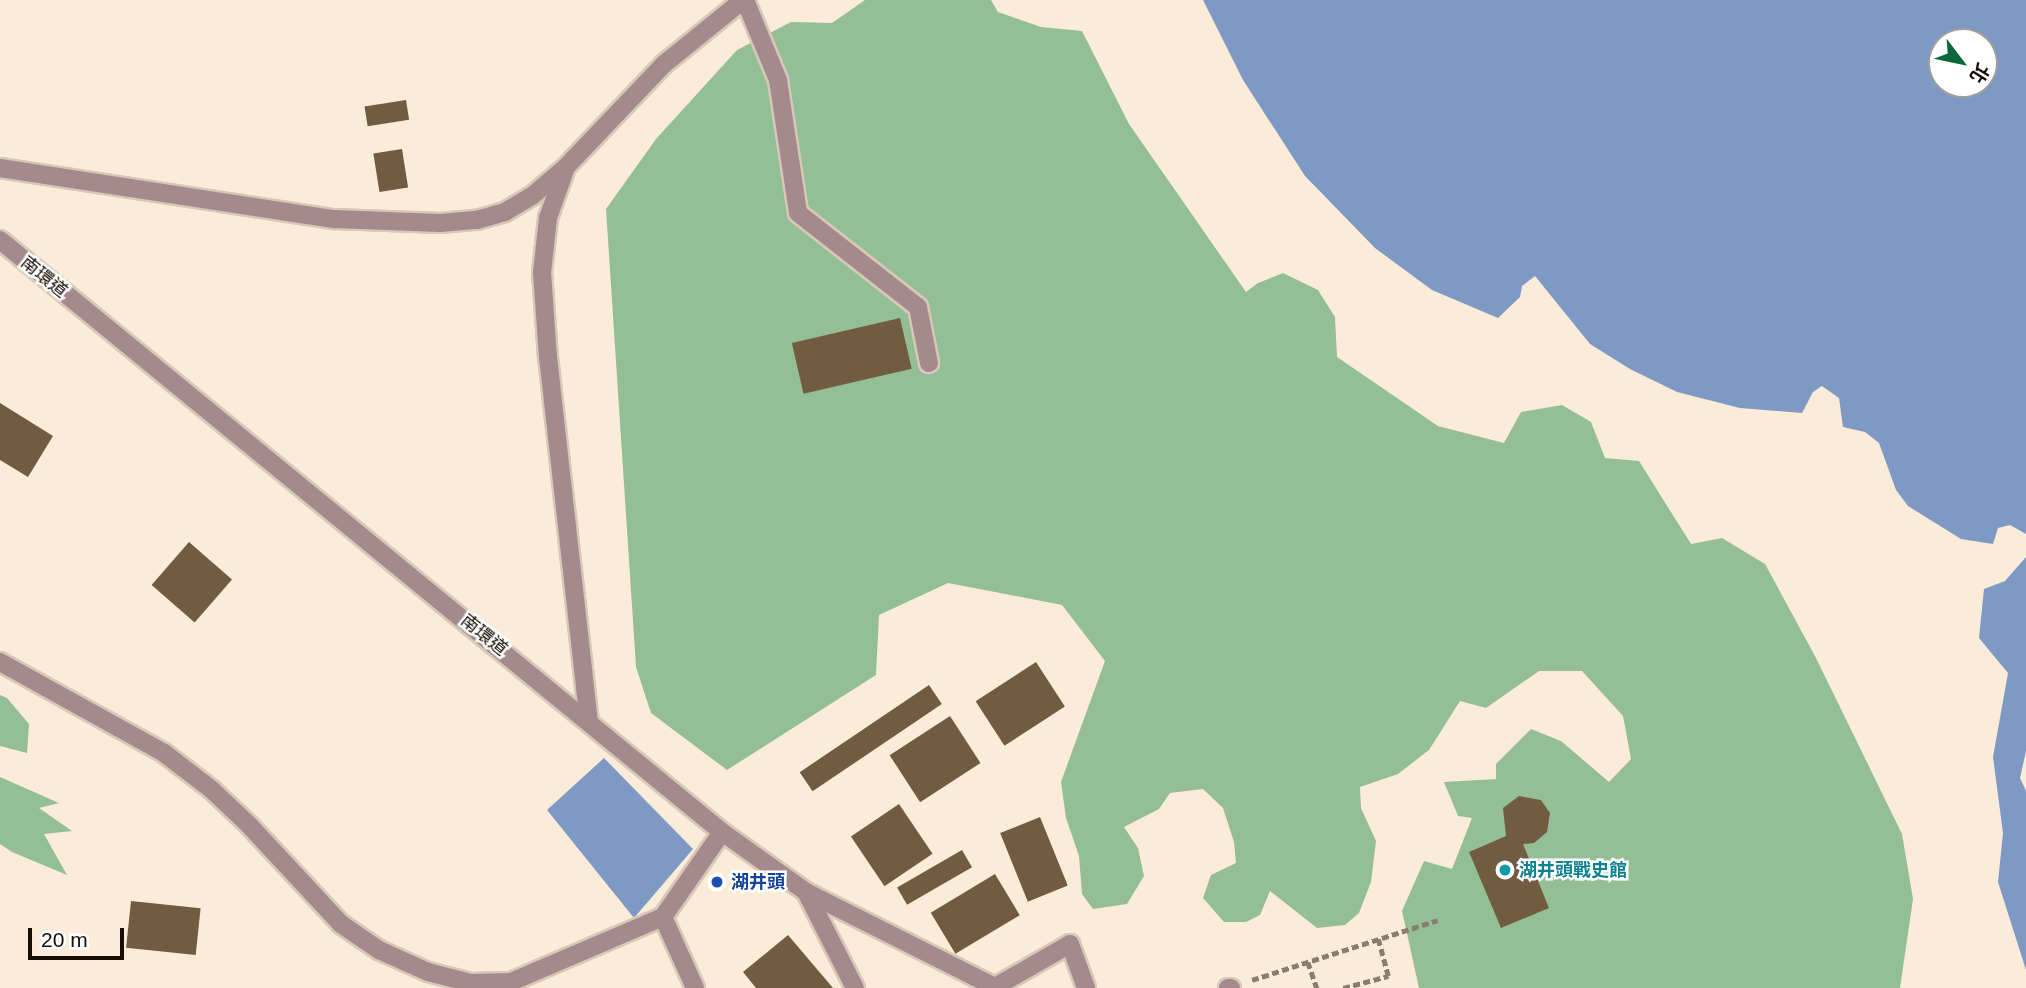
<!DOCTYPE html>
<html>
<head>
<meta charset="utf-8">
<style>
	body { margin:0 }
	#map { position:relative; width:2026px; height:988px; overflow:hidden; background:#fbecd9; font-family:Helvetica,"Noto Sans TC",sans-serif }
	div>[style] { position:absolute }
	[style*='--x'] { left:calc(var(--x)*1px); top:calc(var(--y)*1px); width:calc(var(--w)*1px); rotate:calc(var(--a)*1deg) }
	.forest>* { inset:0; background:#94be96 }
	.water>* { inset:0; background:#7e99c4 }
	.building>* { inset:0; background:#725c41; transform-origin:0 0 }
	.path>* { height:4.5px; margin-top:-2.25px; transform-origin:0; background:repeating-linear-gradient(90deg,#897d6f 0 7px,transparent 0 10.5px) }
	.roads { filter:drop-shadow(2px 0 #d7c9b7) drop-shadow(-2px 0 #d7c9b7) drop-shadow(0 2px #d7c9b7) drop-shadow(0 -2px #d7c9b7) }
	.minor>* { height:18px; margin:-9px; padding:0 9px; transform-origin:9px; border-radius:9px; background:#a48a8d }
	.dots>* { width:19px; height:19px; translate:-50% -50%; box-sizing:border-box; border:4px solid #fff; border-radius:50% }
	span { translate:-50% -50%; white-space:nowrap; text-align:center; line-height:1.15; -webkit-text-stroke:5px #fff; paint-order:stroke }
	.street-label { font-size:18px; color:#170f05 }
	.culture-label { font-size:18px; color:#0d838f; font-weight:700 }
	.left { translate:0 -50%; text-align:left }
	.transit-label { font-size:18px; color:#164399; font-weight:700 }
	.north { position:absolute; left:1928px; top:28px; width:70px; height:70px; box-sizing:border-box; background:#fff; border:2px solid #a29f9b; border-radius:50%; rotate:122deg; font-size:19px; font-weight:700; line-height:28px; text-align:center; color:#170f05 }
	.north::after { content:''; display:block; margin:auto; width:24px; height:32px; background:#0b683b; clip-path:polygon(50% 0,100% 100%,50% 72%,0 100%) }
	.scale { position:absolute; left:28px; top:928px; width:96px; height:32px; box-sizing:border-box; border:4px solid #170f05; border-top:0; padding-left:9px; font-size:21px; line-height:24px; white-space:nowrap; color:#170f05; -webkit-text-stroke:5px #fff; paint-order:stroke }
</style>
</head>
<body>
<div id="map">
	<div class="forest">
		<div style="clip-path:polygon(865px 0,991px 0,998px 12px,1041px 27px,1082px 31px,1129px 124px,1246px 292px,1258px 283px,1283px 273px,1318px 290px,1335px 317px,1337px 357px,1438px 426px,1504px 443px,1521px 412px,1562px 405px,1591px 422px,1605px 458px,1639px 461px,1691px 544px,1722px 538px,1765px 564px,1815px 656px,1902px 834px,1913px 899px,1900px 988px,1419px 988px,1402px 911px,1424px 861px,1452px 869px,1472px 818px,1458px 816px,1444px 782px,1496px 779px,1496px 764px,1531px 729px,1561px 741px,1609px 782px,1631px 759px,1623px 716px,1582px 671px,1539px 671px,1486px 708px,1460px 701px,1429px 750px,1398px 774px,1360px 787px,1361px 808px,1376px 841px,1371px 882px,1359px 913px,1345px 925px,1317px 928px,1270px 891px,1260px 915px,1246px 922px,1224px 922px,1203px 898px,1211px 875px,1236px 863px,1234px 842px,1223px 808px,1203px 789px,1170px 793px,1159px 809px,1124px 827px,1138px 848px,1144px 876px,1127px 904px,1093px 909px,1082px 894px,1079px 856px,1066px 818px,1061px 782px,1105px 661px,1062px 605px,948px 583px,879px 615px,876px 675px,727px 770px,651px 713px,636px 667px,606px 209px,656px 139px,737px 50px,791px 22px,832px 23px)"></div>
		<div style="clip-path:polygon(0 695px,7px 698px,29px 724px,27px 753px,0 746px)"></div>
		<div style="clip-path:polygon(0 777px,59px 803px,39px 808px,72px 831px,44px 834px,67px 875px,12px 852px,0 844px)"></div>
	</div>
	<div class="water">
		<div style="clip-path:polygon(evenodd,1203px 0,2026px 0,2026px 534px,2010px 525px,1998px 528px,1993px 544px,1961px 539px,1908px 506px,1896px 490px,1879px 443px,1865px 432px,1843px 427px,1839px 398px,1822px 386px,1813px 392px,1802px 413px,1740px 408px,1677px 392px,1630px 369px,1590px 344px,1535px 276px,1522px 286px,1520px 297px,1498px 318px,1432px 290px,1375px 248px,1305px 176px,1243px 80px,1203px 0,1984px 42px,1984px 84px,1942px 84px,1942px 42px,1984px 42px)"></div>
		<div style="clip-path:polygon(2026px 557px,2026px 751px,2020px 778px,2026px 791px,2026px 970px,1998px 882px,2003px 833px,1993px 757px,2008px 673px,1979px 638px,1984px 589px,2005px 581px)"></div>
		<div style="clip-path:polygon(604px 758px,693px 849px,634px 918px,547px 810px)"></div>
	</div>
	<div class="building">
		<div style="left:406px;top:100px;width:20px;height:42px;rotate:81deg"></div>
		<div style="left:402px;top:149px;width:39px;height:29px;rotate:81deg"></div>
		<div style="left:900px;top:318px;width:52px;height:111px;rotate:77deg"></div>
		<div style="clip-path:polygon(0 403px,53px 436px,28px 477px,0 460px)"></div>
		<div style="left:189px;top:542px;width:57px;height:57px;rotate:41deg"></div>
		<div style="left:1036px;top:662px;width:53px;height:72px;rotate:57deg"></div>
		<div style="left:929px;top:685px;width:23px;height:156px;rotate:56deg"></div>
		<div style="left:950px;top:716px;width:56px;height:72px;rotate:57deg"></div>
		<div style="clip-path:polygon(1519px 796px,1541px 800px,1550px 813px,1547px 832px,1534px 843px,1523px 844px,1549px 908px,1501px 928px,1469px 852px,1506px 836px,1503px 808px)"></div>
		<div style="left:899px;top:804px;width:60px;height:58px;rotate:56deg"></div>
		<div style="left:1040px;top:817px;width:74px;height:43px;rotate:68deg"></div>
		<div style="left:962px;top:850px;width:20px;height:75px;rotate:60deg"></div>
		<div style="left:995px;top:874px;width:48px;height:75px;rotate:59deg"></div>
		<div style="left:131px;top:901px;width:70px;height:47px;rotate:6deg"></div>
		<div style="clip-path:polygon(788px 935px,833px 988px,756px 988px,743px 972px)"></div>
	</div>
	<div class="path">
		<div style="--x:1308;--y:962;--w:28;--a:71"></div>
		<div style="--x:1252;--y:980;--w:195;--a:-17.9"></div>
		<div style="--x:1343;--y:988;--w:47;--a:-14.9"></div>
		<div style="--x:1388;--y:976;--w:38;--a:-105"></div>
	</div>
	<div class="roads">
		<div class="minor">
			<div style="--x:745;--y:0;--w:87;--a:67.6"></div>
			<div style="--x:778;--y:80;--w:134;--a:81.4"></div>
			<div style="--x:798;--y:213;--w:152;--a:38.1"></div>
			<div style="--x:918;--y:307;--w:57;--a:78.9"></div>
			<div style="--x:0;--y:168;--w:339;--a:8.7"></div>
			<div style="--x:335;--y:219;--w:105;--a:2.2"></div>
			<div style="--x:440;--y:223;--w:37;--a:-5"></div>
			<div style="--x:477;--y:220;--w:29;--a:-16"></div>
			<div style="--x:505;--y:212;--w:31;--a:-31"></div>
			<div style="--x:532;--y:196;--w:45;--a:-40.5"></div>
			<div style="--x:566;--y:167;--w:142;--a:-46.4"></div>
			<div style="--x:664;--y:64;--w:102;--a:-39"></div>
			<div style="--x:565;--y:170;--w:51;--a:109.5"></div>
			<div style="--x:548;--y:218;--w:54;--a:96.3"></div>
			<div style="--x:542;--y:272;--w:85;--a:86"></div>
			<div style="--x:548;--y:357;--w:365;--a:83.6"></div>
			<div style="--x:0;--y:240;--w:934;--a:39.35"></div>
			<div style="--x:722;--y:832;--w:103;--a:35.5"></div>
			<div style="--x:806;--y:892;--w:212;--a:26.7"></div>
			<div style="--x:995;--y:987;--w:86;--a:-29.8"></div>
			<div style="--x:1070;--y:944;--w:47;--a:70"></div>
			<div style="--x:0;--y:662;--w:188;--a:29"></div>
			<div style="--x:164;--y:753;--w:61;--a:37.6"></div>
			<div style="--x:212;--y:790;--w:51;--a:43.4"></div>
			<div style="--x:249;--y:825;--w:135;--a:47.1"></div>
			<div style="--x:341;--y:924;--w:46;--a:34.4"></div>
			<div style="--x:379;--y:950;--w:54;--a:24.2"></div>
			<div style="--x:428;--y:972;--w:44;--a:14.3"></div>
			<div style="--x:471;--y:983;--w:40;--a:-1.4"></div>
			<div style="--x:511;--y:982;--w:165;--a:-23.2"></div>
			<div style="--x:663;--y:917;--w:103;--a:-55.2"></div>
			<div style="--x:806;--y:892;--w:108;--a:63"></div>
			<div style="--x:663;--y:917;--w:78;--a:65.7"></div>
			<div style="--x:1228;--y:988;--w:3;--a:0"></div>
		</div>
	</div>
	<div class="dots">
		<div style="left:1505px;top:870px;background:#0f9aa8"></div>
		<div style="left:717px;top:882px;background:#1a4fb4"></div>
	</div>
	<div class="street-label">
		<span style="left:44px;top:277px;rotate:39deg">南環道</span>
		<span style="left:484px;top:635px;rotate:39deg">南環道</span>
	</div>
	<div class="culture-label">
		<span class="left" style="left:1519px;top:870px">湖井頭戰史館</span>
	</div>
	<div class="transit-label">
		<span class="left" style="left:731px;top:882px">湖井頭</span>
	</div>
	<div class="north">北</div>
	<div class="scale">20 m</div>
</div>
</body>
</html>
